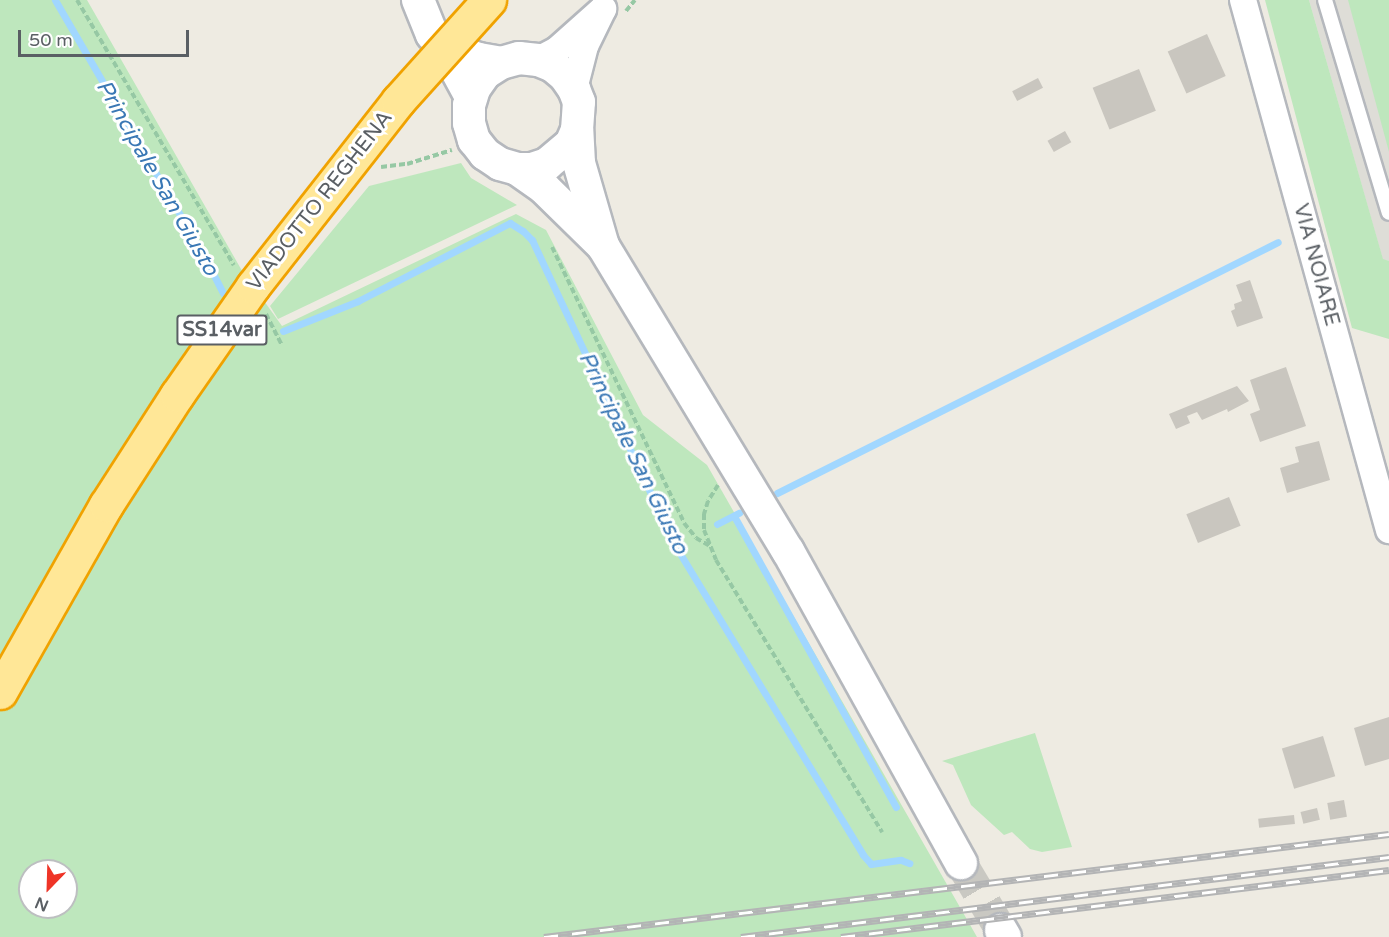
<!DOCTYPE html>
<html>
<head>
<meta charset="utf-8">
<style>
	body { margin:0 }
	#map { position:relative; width:1389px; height:937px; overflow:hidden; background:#eeebe2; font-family:"Varela Round",sans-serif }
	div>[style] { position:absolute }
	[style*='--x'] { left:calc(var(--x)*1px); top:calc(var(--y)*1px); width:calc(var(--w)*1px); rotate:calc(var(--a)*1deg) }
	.industrial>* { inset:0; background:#deddd7 }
	.green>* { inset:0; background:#bee7bd }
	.stream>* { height:7px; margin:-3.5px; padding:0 3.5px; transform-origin:3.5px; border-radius:3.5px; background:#a1d7ff }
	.building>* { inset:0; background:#c9c6bf; transform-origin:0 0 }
	.tertiary-tunnel>* { height:32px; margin-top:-16px; transform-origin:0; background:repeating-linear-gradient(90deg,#c9c8c2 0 32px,transparent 0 48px) }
	.path>* { height:4px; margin-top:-2px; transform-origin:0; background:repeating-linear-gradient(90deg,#96c8a4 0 6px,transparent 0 9px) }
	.roads { filter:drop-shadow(2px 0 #b5b8bd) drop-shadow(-2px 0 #b5b8bd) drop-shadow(0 2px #b5b8bd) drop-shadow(0 -2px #b5b8bd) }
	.service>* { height:14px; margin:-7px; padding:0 7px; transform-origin:7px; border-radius:7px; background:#fff }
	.minor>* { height:26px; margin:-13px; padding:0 13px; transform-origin:13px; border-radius:13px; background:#fff }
	.tertiary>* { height:32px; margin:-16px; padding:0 16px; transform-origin:16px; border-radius:16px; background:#fff }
	.rail>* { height:7px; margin-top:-3.5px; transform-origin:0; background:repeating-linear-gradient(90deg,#fff 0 14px,#b3b4b5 0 28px); box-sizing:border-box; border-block:2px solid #b3b4b5 }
	.bridges { filter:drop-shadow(2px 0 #f0a200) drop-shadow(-2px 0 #f0a200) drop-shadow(0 2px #f0a200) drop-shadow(0 -2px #f0a200) }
	.trunk-bridge>* { height:33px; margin:-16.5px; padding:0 16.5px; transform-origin:16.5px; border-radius:16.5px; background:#ffe797 }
	span { translate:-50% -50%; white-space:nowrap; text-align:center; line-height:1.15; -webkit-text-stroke:6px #fff; paint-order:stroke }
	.shield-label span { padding:2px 4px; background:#fff; border:2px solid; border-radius:4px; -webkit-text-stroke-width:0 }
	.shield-label { font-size:20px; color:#5a5f64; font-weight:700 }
	.street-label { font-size:21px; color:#5a5f64 }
	.water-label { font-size:22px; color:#3a78b5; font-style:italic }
	.north { position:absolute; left:18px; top:859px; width:60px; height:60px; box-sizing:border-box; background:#fff; border:2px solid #bdbfc1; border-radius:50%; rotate:203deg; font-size:16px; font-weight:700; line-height:24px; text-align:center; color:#5a5f64 }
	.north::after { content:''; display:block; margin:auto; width:21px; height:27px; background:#ef3427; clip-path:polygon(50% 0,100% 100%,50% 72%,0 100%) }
	.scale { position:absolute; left:18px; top:30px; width:171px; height:27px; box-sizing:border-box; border:3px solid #5a5f64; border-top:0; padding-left:8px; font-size:18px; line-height:21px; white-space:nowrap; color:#5a5f64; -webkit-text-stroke:4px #fff; paint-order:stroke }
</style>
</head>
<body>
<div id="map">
	<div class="industrial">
		<div style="clip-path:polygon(1309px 0,1389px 0,1389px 261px,1383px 260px)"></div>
	</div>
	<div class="green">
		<div style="clip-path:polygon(evenodd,0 0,87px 0,241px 269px,282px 326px,516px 214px,546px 230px,643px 415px,707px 465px,977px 937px,0 937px,0 0,30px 871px,66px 871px,66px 907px,30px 907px,30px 871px)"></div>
		<div style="clip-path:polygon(1265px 0,1309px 0,1383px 259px,1389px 261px,1389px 339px,1352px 328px)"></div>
		<div style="clip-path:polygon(1348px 0,1389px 0,1389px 152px)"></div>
		<div style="clip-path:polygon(461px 163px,471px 178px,517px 205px,278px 319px,270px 306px,369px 186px)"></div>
		<div style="clip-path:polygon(1035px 733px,1059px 807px,1072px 847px,1042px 852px,1030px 849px,1012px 832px,1004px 835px,971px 805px,953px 765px,942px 761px)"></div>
	</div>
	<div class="stream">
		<div style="--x:55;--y:0;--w:294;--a:59.8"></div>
		<div style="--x:203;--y:254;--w:44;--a:62.9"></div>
		<div style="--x:283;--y:331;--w:81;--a:-21.8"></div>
		<div style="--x:358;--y:301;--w:171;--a:-27.2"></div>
		<div style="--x:510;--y:223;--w:15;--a:32"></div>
		<div style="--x:523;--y:231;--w:13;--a:45"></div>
		<div style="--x:532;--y:240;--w:339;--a:64.9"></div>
		<div style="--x:676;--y:547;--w:360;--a:58.7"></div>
		<div style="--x:863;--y:855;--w:12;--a:48"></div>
		<div style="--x:871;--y:864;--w:30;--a:-8"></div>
		<div style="--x:901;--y:860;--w:9;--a:21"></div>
		<div style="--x:777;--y:493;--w:560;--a:-26.61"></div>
		<div style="--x:734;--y:516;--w:333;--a:60.9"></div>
		<div style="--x:717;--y:524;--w:25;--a:-27"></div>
	</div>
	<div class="building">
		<div style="left:1207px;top:34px;width:46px;height:43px;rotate:66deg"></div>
		<div style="left:1139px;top:69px;width:45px;height:50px;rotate:68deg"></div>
		<div style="left:1038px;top:78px;width:11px;height:29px;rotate:63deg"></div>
		<div style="left:1065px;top:131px;width:13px;height:20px;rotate:61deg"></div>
		<div style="clip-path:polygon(1250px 280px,1263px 318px,1237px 327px,1231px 311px,1235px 309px,1234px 304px,1242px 301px,1236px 285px)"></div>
		<div style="clip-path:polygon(1286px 367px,1306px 426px,1260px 442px,1250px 414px,1260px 410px,1250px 380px)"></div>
		<div style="clip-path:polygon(1237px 386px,1249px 401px,1228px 412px,1227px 409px,1202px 420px,1197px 412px,1187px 416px,1190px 423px,1176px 429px,1169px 414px)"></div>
		<div style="clip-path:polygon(1319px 441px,1330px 480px,1287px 493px,1280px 468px,1299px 462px,1295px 447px)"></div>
		<div style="left:1229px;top:497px;width:31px;height:46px;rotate:68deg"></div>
		<div style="clip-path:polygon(1389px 717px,1389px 759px,1365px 766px,1354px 728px)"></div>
		<div style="left:1323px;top:736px;width:42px;height:43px;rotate:73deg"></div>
		<div style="left:1344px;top:800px;width:17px;height:17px;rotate:80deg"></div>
		<div style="left:1317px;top:808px;width:12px;height:17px;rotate:76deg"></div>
		<div style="left:1294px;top:815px;width:9px;height:36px;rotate:84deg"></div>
	</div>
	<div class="tertiary-tunnel">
		<div style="--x:961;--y:863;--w:78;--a:59.2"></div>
	</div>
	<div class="path">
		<div style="--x:77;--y:0;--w:308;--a:59.4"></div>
		<div style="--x:626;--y:11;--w:14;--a:-51"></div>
		<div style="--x:381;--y:167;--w:26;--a:-7"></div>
		<div style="--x:407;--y:164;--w:47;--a:-17.3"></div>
		<div style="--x:552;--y:247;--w:306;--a:64.4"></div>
		<div style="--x:684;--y:523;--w:19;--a:51"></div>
		<div style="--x:696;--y:538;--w:16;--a:30"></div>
		<div style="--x:266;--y:314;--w:35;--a:63"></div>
		<div style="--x:718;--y:485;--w:19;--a:122"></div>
		<div style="--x:708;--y:501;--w:14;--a:107"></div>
		<div style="--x:704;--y:514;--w:16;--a:90"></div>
		<div style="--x:704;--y:530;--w:32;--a:68"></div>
		<div style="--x:716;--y:560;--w:319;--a:58.6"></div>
	</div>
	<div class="roads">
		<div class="service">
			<div style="--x:1325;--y:0;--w:222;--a:73.3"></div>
		</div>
		<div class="minor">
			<div style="--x:1243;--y:0;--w:550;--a:74.6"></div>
			<div style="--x:538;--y:60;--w:21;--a:-28"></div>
			<div style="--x:557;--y:50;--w:62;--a:-41.7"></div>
			<div style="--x:603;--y:9;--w:41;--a:115.9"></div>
			<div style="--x:585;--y:46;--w:44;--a:104.3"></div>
		</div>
		<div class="tertiary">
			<div style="--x:418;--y:0;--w:37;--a:68"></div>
			<div style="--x:432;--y:34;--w:18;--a:47"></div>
			<div style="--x:471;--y:97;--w:57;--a:-118.4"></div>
			<div style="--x:444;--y:47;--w:37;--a:19"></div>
			<div style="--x:479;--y:59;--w:22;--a:10"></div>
			<div style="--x:517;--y:169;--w:15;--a:0"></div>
			<div style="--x:532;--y:169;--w:16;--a:-18"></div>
			<div style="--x:547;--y:164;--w:31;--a:-40"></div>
			<div style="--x:571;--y:144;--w:15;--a:-67"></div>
			<div style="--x:577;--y:130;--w:28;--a:-86"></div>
			<div style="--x:579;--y:102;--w:14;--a:-111"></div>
			<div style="--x:574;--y:89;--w:16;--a:-125"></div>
			<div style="--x:565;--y:76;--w:16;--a:-140"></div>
			<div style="--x:553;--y:66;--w:16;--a:-158"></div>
			<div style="--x:538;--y:60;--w:19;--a:-174"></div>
			<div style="--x:519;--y:58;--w:19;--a:164"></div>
			<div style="--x:501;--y:63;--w:19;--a:148"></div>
			<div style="--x:485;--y:73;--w:19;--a:125"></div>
			<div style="--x:474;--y:89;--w:17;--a:107"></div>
			<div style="--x:469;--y:105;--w:18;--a:90"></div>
			<div style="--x:469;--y:123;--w:18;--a:74"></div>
			<div style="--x:474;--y:140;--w:18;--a:52"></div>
			<div style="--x:485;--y:154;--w:18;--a:34"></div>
			<div style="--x:500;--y:164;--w:18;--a:16"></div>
			<div style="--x:517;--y:169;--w:33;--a:35"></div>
			<div style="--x:544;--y:188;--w:83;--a:44.5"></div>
			<div style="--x:603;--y:246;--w:86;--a:-106.1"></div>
			<div style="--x:579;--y:163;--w:33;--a:-93"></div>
			<div style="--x:603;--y:246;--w:357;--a:58.8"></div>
			<div style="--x:788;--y:551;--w:357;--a:61"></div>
			<div style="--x:1001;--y:930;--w:8;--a:60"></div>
		</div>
	</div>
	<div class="rail">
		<div style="--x:544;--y:937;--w:851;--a:-6.95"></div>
		<div style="--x:741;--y:937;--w:653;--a:-7.04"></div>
		<div style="--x:841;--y:937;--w:552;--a:-6.97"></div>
	</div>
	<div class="bridges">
		<div class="trunk-bridge">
			<div style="--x:0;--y:692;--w:215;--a:-60.5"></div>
			<div style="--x:106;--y:505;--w:131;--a:-57.2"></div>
			<div style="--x:177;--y:395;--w:133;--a:-55.1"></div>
			<div style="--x:253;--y:286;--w:235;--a:-51.9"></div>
			<div style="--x:398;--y:101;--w:136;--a:-48"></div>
		</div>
	</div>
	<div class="shield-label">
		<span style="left:222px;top:330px">SS14var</span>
	</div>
	<div class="street-label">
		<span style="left:320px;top:201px;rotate:-52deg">VIADOTTO REGHENA</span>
		<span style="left:1316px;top:265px;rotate:75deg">VIA NOIARE</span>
	</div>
	<div class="water-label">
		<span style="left:157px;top:178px;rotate:60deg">Principale San Giusto</span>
		<span style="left:633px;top:453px;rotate:64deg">Principale San Giusto</span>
	</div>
	<div class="north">N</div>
	<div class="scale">50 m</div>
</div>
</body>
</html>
